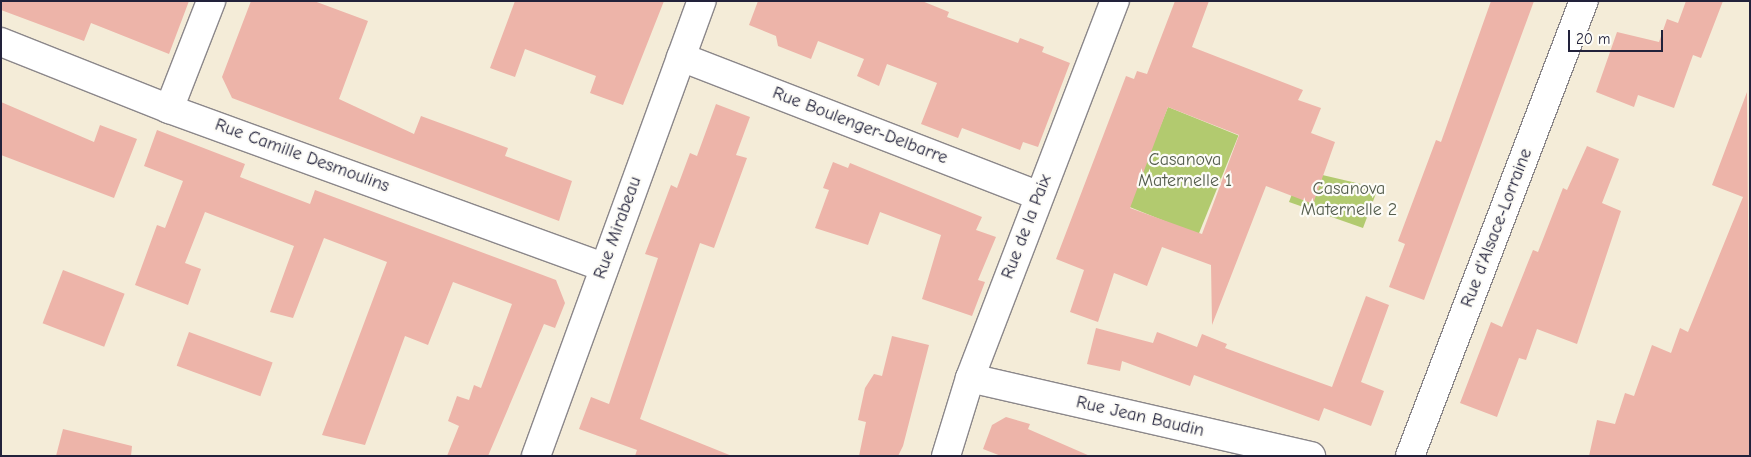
<!DOCTYPE html>
<html>
<head>
<meta charset="utf-8">
<style>
	body { margin:0 }
	#map { position:relative; width:1751px; height:457px; overflow:hidden; background:#f4ecd8; font-family:"Comic Neue",sans-serif }
	div>[style] { position:absolute }
	[style*='--x'] { left:calc(var(--x)*1px); top:calc(var(--y)*1px); width:calc(var(--w)*1px); rotate:calc(var(--a)*1deg) }
	.green>* { inset:0; background:#b2ca6f; transform-origin:0 0 }
	.building>* { inset:0; background:#edb4a9; transform-origin:0 0 }
	.roads { filter:drop-shadow(1px 0 #8b878a) drop-shadow(-1px 0 #8b878a) drop-shadow(0 1px #8b878a) drop-shadow(0 -1px #8b878a) }
	.street>* { height:28px; margin:-14px; padding:0 14px; transform-origin:14px; border-radius:14px; background:#fff }
	span { translate:-50% -50%; white-space:nowrap; text-align:center; line-height:1.15; -webkit-text-stroke:4.5px #fdfcf7; paint-order:stroke }
	.street-label { font-size:18px; color:#22223b }
	.park-label { font-size:18px; color:#545d4d }
	.frame { position:absolute; inset:0; border:2px solid #22223b; pointer-events:none }
	.scale { position:absolute; left:1568px; top:30px; width:95px; height:22px; box-sizing:border-box; border:2px solid #22223b; border-top:0; padding-left:6px; font-size:15px; line-height:18px; white-space:nowrap; color:#22223b; -webkit-text-stroke:4px #fdfcf7; paint-order:stroke }
</style>
</head>
<body>
<div id="map">
	<div class="green">
		<div style="left:1168px;top:107px;width:76px;height:107px;rotate:22deg"></div>
		<div style="clip-path:polygon(1301px 170px,1378px 188px,1363px 228px,1289px 202px)"></div>
	</div>
	<div class="building">
		<div style="clip-path:polygon(1px 1px,189px 1px,169px 54px,91px 23px,84px 41px,1px 10px)"></div>
		<div style="clip-path:polygon(251px 1px,314px 1px,368px 21px,339px 99px,414px 134px,421px 116px,508px 148px,505px 156px,572px 181px,559px 221px,232px 98px,222px 77px)"></div>
		<div style="clip-path:polygon(515px 1px,664px 1px,623px 105px,590px 93px,596px 76px,525px 49px,515px 77px,490px 68px)"></div>
		<div style="clip-path:polygon(758px 1px,922px 1px,949px 12px,947px 17px,1018px 43px,1020px 38px,1044px 47px,1042px 52px,1070px 63px,1038px 147px,1023px 142px,1020px 150px,962px 128px,958px 138px,921px 124px,937px 83px,887px 64px,879px 86px,857px 76px,864px 59px,818px 41px,811px 59px,778px 46px,776px 36px,749px 25px)"></div>
		<div style="clip-path:polygon(evenodd,1175px 1px,1209px 1px,1192px 47px,1303px 90px,1298px 100px,1321px 108px,1311px 133px,1335px 142px,1313px 204px,1266px 186px,1212px 325px,1211px 265px,1162px 247px,1147px 286px,1114px 273px,1098px 322px,1070px 312px,1084px 270px,1056px 259px,1126px 76px,1134px 79px,1137px 71px,1147px 74px,1175px 1px,1168px 107px,1239px 135px,1202px 234px,1130px 208px,1168px 107px)"></div>
		<div style="clip-path:polygon(1491px 1px,1534px 1px,1424px 300px,1389px 287px,1405px 244px,1398px 241px,1436px 140px,1441px 142px)"></div>
		<div style="clip-path:polygon(1686px 1px,1723px 1px,1701px 58px,1693px 55px,1674px 108px,1638px 95px,1634px 107px,1596px 92px,1617px 32px,1659px 42px,1667px 19px,1678px 23px)"></div>
		<div style="clip-path:polygon(1747px 92px,1750px 456px,1589px 456px,1597px 420px,1615px 424px,1625px 393px,1634px 396px,1652px 345px,1671px 353px,1680px 328px,1688px 332px,1743px 197px,1712px 185px)"></div>
		<div style="clip-path:polygon(1px 102px,94px 142px,100px 125px,137px 139px,114px 198px,1px 155px)"></div>
		<div style="clip-path:polygon(716px 104px,750px 117px,736px 155px,747px 158px,714px 248px,700px 243px,640px 419px,732px 456px,635px 456px,637px 450px,579px 429px,591px 397px,609px 404px,658px 258px,645px 254px,671px 185px,677px 188px,690px 153px,697px 156px)"></div>
		<div style="clip-path:polygon(157px 130px,245px 164px,240px 177px,310px 204px,315px 190px,556px 280px,565px 303px,555px 328px,544px 324px,488px 456px,447px 456px,459px 426px,448px 421px,457px 396px,469px 400px,474px 385px,481px 388px,512px 304px,453px 282px,428px 345px,405px 336px,365px 445px,322px 435px,387px 262px,324px 238px,293px 318px,270px 312px,294px 246px,205px 212px,185px 263px,201px 269px,188px 305px,135px 285px,157px 225px,165px 228px,183px 181px,144px 166px)"></div>
		<div style="clip-path:polygon(1587px 146px,1619px 159px,1602px 203px,1621px 211px,1577px 344px,1537px 329px,1526px 360px,1519px 358px,1497px 417px,1460px 403px,1491px 322px,1502px 327px,1533px 250px,1538px 252px,1563px 188px,1567px 190px)"></div>
		<div style="clip-path:polygon(833px 162px,848px 168px,850px 163px,982px 217px,976px 230px,996px 237px,978px 280px,985px 282px,972px 316px,922px 299px,941px 235px,880px 212px,868px 245px,815px 228px,829px 190px,823px 188px)"></div>
		<div style="left:63px;top:270px;width:66px;height:57px;rotate:21deg"></div>
		<div style="clip-path:polygon(1366px 296px,1389px 305px,1361px 382px,1384px 391px,1371px 426px,1324px 408px,1319px 421px,1194px 375px,1190px 386px,1122px 361px,1120px 371px,1087px 364px,1096px 328px,1153px 343px,1157px 332px,1197px 347px,1202px 334px,1227px 344px,1225px 348px,1332px 387px)"></div>
		<div style="left:189px;top:332px;width:89px;height:36px;rotate:20deg"></div>
		<div style="clip-path:polygon(892px 336px,929px 345px,903px 446px,898px 456px,859px 456px,866px 422px,858px 420px,865px 388px,874px 374px,882px 376px)"></div>
		<div style="clip-path:polygon(1006px 417px,1030px 424px,1028px 429px,1090px 456px,1001px 456px,983px 449px,992px 425px)"></div>
		<div style="clip-path:polygon(63px 429px,132px 446px,131px 456px,56px 456px)"></div>
	</div>
	<div class="roads">
		<div class="street">
			<div style="--x:1;--y:42;--w:181;--a:21.7"></div>
			<div style="--x:169;--y:109;--w:463;--a:20"></div>
			<div style="--x:681;--y:57;--w:384;--a:21.2"></div>
			<div style="--x:169;--y:109;--w:116;--a:-68.7"></div>
			<div style="--x:970;--y:378;--w:350;--a:12.9"></div>
			<div style="--x:536;--y:456;--w:484;--a:-70"></div>
			<div style="--x:946;--y:456;--w:82;--a:-72.9"></div>
			<div style="--x:970;--y:378;--w:404;--a:-69"></div>
			<div style="--x:1410;--y:456;--w:487;--a:-69.1"></div>
		</div>
	</div>
	<div class="street-label">
		<span style="left:860px;top:126px;rotate:21deg">Rue Boulenger-Delbarre</span>
		<span style="left:302px;top:156px;rotate:20deg">Rue Camille Desmoulins</span>
		<span style="left:1027px;top:227px;rotate:-69deg">Rue de la Paix</span>
		<span style="left:618px;top:228px;rotate:-70deg">Rue Mirabeau</span>
		<span style="left:1497px;top:228px;rotate:-69deg">Rue d'Alsace-Lorraine</span>
		<span style="left:1140px;top:417px;rotate:13deg">Rue Jean Baudin</span>
	</div>
	<div class="park-label">
		<span style="left:1185px;top:171px">Casanova<br>Maternelle 1</span>
		<span style="left:1349px;top:200px">Casanova<br>Maternelle 2</span>
	</div>
	<div class="frame"></div>
	<div class="scale">20 m</div>
</div>
</body>
</html>
